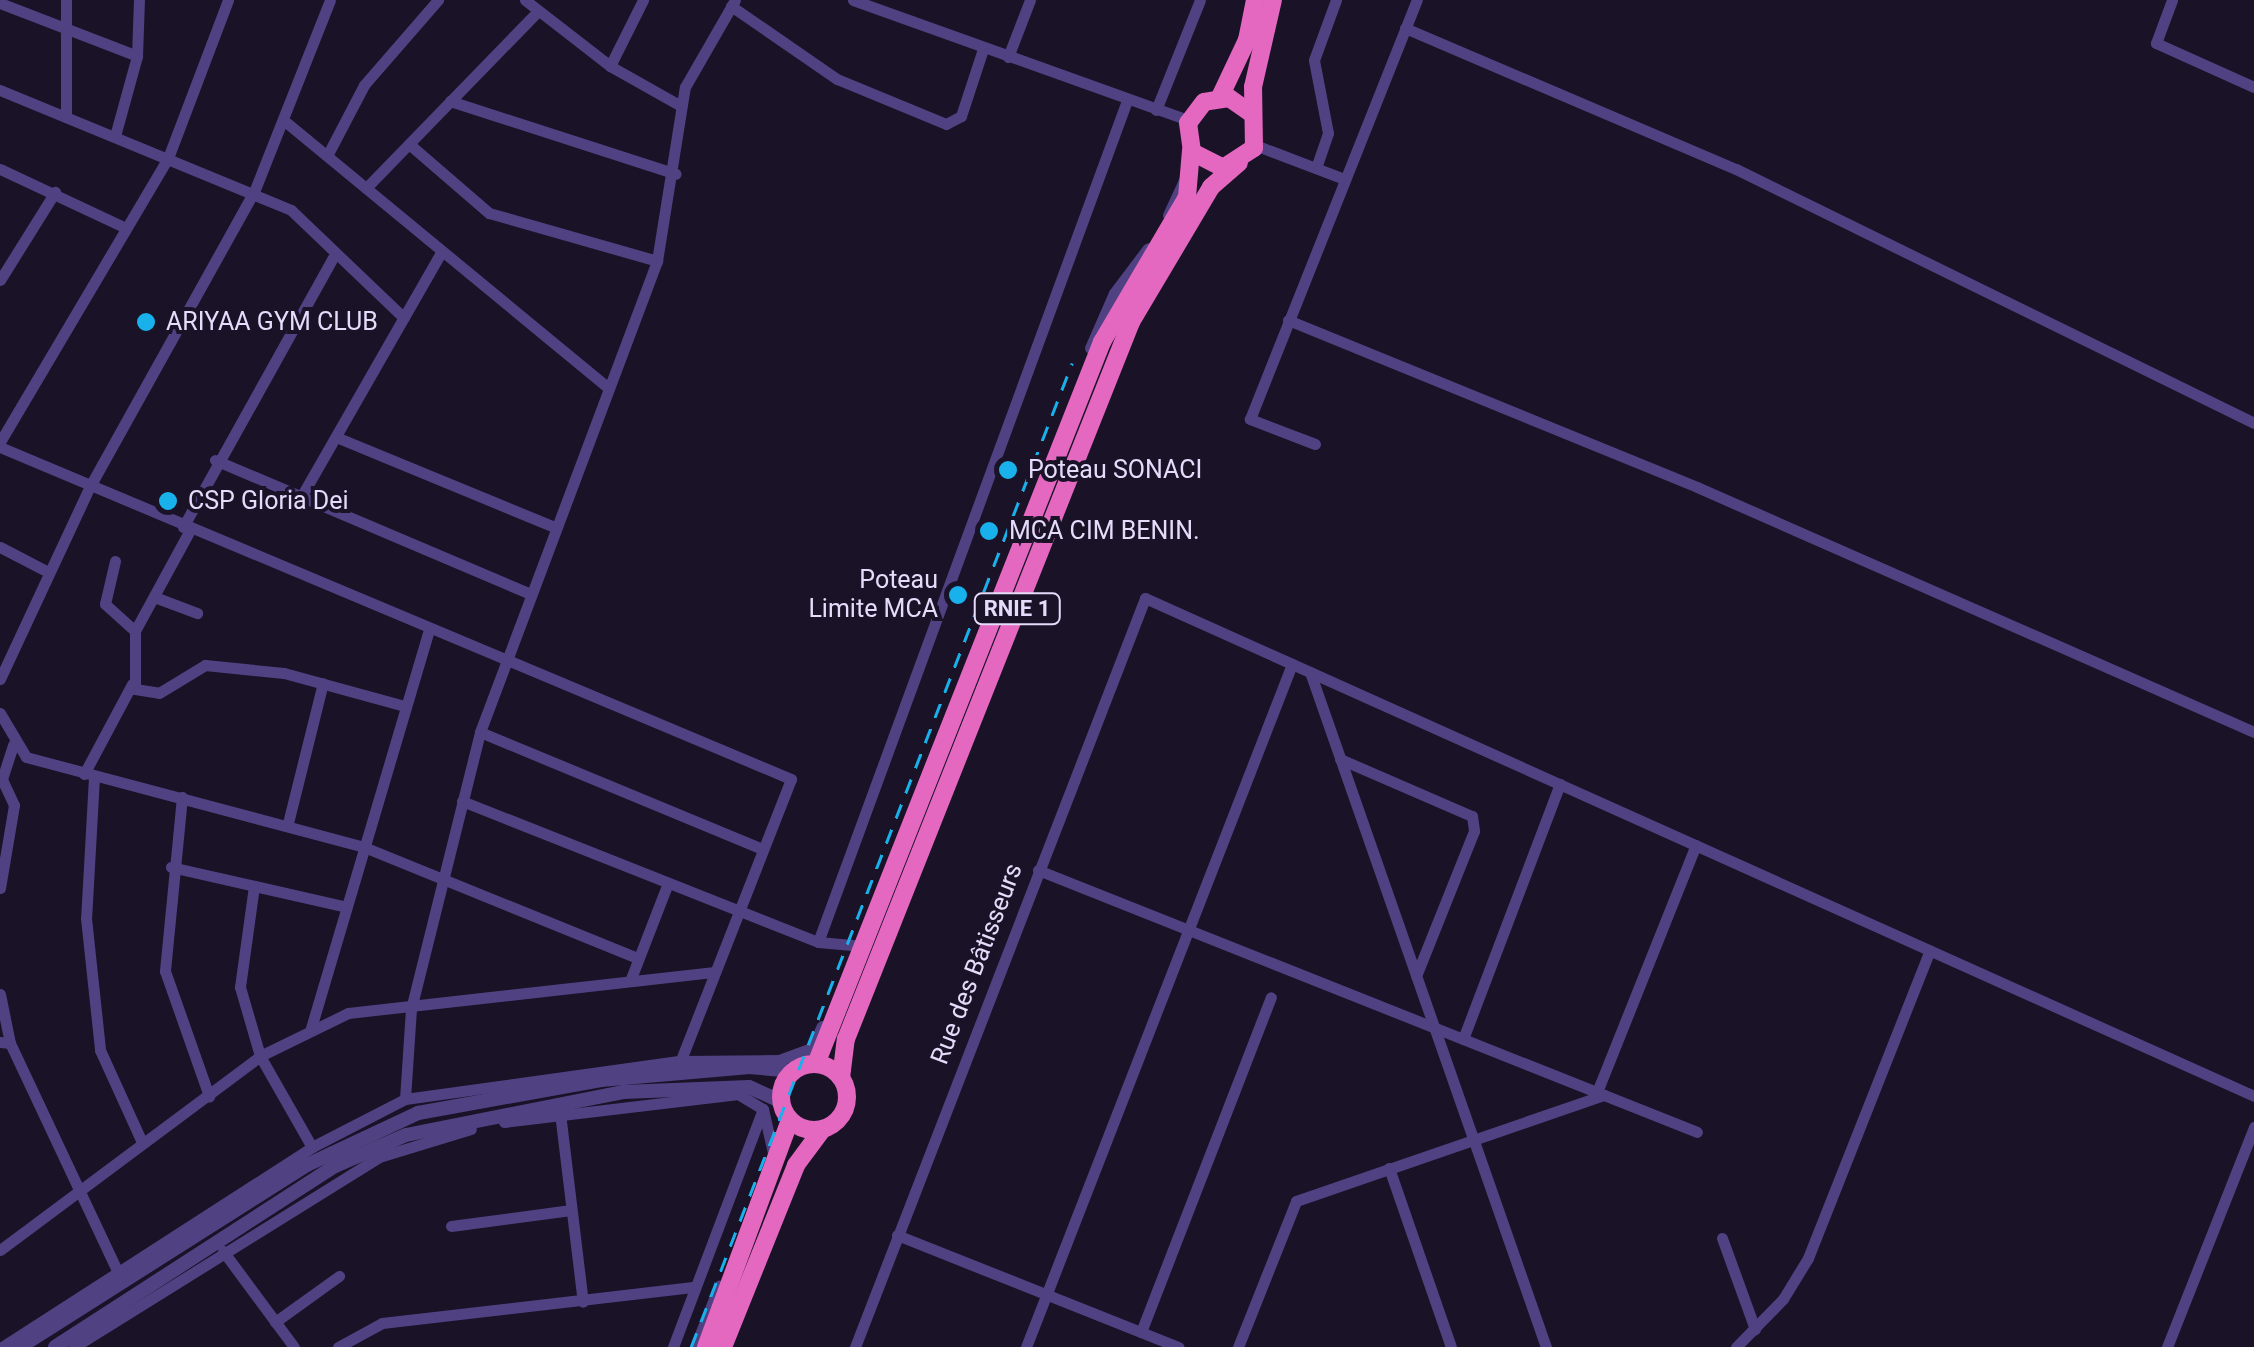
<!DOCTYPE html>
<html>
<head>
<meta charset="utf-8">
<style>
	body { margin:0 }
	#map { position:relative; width:2254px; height:1347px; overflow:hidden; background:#1a1227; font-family:Roboto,sans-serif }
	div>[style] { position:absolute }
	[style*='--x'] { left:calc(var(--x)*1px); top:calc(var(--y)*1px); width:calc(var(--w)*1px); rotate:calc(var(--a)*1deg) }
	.minor>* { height:11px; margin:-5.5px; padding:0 5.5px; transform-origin:5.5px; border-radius:5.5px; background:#504282 }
	.tertiary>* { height:14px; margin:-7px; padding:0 7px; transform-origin:7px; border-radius:7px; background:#504282 }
	.trunk>* { height:18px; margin:-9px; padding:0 9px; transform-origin:9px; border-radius:9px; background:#e468c0 }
	.trunk>.ring { margin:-9px; padding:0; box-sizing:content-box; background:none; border:18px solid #e468c0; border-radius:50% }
	.rail>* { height:2.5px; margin-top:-1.25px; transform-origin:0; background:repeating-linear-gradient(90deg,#19b1eb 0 15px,transparent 0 27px) }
	.dots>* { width:28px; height:28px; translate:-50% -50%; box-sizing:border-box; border:5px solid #1a1227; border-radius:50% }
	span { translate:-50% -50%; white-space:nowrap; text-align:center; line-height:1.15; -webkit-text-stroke:8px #1a1227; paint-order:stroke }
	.shield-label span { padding:2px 8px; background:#1a1227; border:2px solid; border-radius:8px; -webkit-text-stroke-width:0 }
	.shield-label { font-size:22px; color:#e5dcfc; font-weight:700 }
	.poi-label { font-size:25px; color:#e5dcfc }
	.left { translate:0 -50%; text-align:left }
	.right { translate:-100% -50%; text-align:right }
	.street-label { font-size:25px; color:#e5dcfc }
</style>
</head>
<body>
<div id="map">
	<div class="minor">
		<div style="--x:66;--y:0;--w:117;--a:90"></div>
		<div style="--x:525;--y:0;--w:108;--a:37.8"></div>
		<div style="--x:610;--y:66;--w:81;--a:29.4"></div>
		<div style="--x:853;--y:0;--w:357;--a:19.7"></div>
		<div style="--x:2172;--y:0;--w:46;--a:110.4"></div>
		<div style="--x:2156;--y:43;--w:107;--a:24.2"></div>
		<div style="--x:0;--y:3;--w:147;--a:21.1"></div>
		<div style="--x:731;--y:6;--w:129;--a:34.6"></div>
		<div style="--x:837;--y:79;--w:118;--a:22.4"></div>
		<div style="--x:946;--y:124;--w:17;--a:-28"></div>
		<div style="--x:961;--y:116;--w:71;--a:-71.8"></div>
		<div style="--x:1405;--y:28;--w:360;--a:23.1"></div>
		<div style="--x:1736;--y:169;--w:577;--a:26.12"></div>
		<div style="--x:1008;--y:57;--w:61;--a:-68.9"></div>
		<div style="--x:610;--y:66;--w:74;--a:-63.4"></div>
		<div style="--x:0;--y:90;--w:315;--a:22.4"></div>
		<div style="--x:291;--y:210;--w:156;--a:43.7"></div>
		<div style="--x:450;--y:101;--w:237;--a:17.9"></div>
		<div style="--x:1156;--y:110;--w:118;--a:-68.2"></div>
		<div style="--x:287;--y:123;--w:415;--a:39.5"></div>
		<div style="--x:115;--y:136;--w:83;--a:-74.6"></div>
		<div style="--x:137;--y:56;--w:56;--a:-88"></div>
		<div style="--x:409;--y:144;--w:106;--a:40.8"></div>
		<div style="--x:489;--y:213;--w:175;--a:15.9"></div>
		<div style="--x:1255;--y:145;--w:93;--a:20.8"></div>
		<div style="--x:328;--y:154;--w:78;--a:-62.4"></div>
		<div style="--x:364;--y:85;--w:113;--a:-49"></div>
		<div style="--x:1316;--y:168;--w:37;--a:-71"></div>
		<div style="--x:1328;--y:133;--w:74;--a:-100.9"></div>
		<div style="--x:1314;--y:60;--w:64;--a:-69.9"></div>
		<div style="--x:0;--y:169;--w:137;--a:25.1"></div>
		<div style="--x:366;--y:188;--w:247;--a:-45.8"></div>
		<div style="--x:1168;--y:215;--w:41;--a:-65.3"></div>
		<div style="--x:0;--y:280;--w:104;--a:-58"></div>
		<div style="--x:1288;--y:320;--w:442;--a:22.2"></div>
		<div style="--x:1697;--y:487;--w:609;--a:23.74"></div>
		<div style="--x:1090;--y:348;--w:60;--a:-66.4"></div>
		<div style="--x:1114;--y:293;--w:56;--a:-52.9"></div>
		<div style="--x:336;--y:437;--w:236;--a:22.4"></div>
		<div style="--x:0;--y:442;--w:330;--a:-59.4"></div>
		<div style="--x:168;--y:158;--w:169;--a:-69.2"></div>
		<div style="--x:1315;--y:444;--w:70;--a:-159"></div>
		<div style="--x:1250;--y:419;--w:451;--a:-68.3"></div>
		<div style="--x:0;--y:447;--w:858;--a:22.77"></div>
		<div style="--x:791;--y:779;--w:307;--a:111.4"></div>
		<div style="--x:215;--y:460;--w:340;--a:23"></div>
		<div style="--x:301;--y:497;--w:280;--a:-60.2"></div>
		<div style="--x:183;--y:527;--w:308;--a:-60.9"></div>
		<div style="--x:190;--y:530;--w:115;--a:118.6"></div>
		<div style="--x:135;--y:631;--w:58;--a:90"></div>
		<div style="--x:135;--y:689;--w:24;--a:9"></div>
		<div style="--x:159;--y:693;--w:54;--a:-31.3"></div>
		<div style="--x:205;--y:665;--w:79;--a:5.8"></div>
		<div style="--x:284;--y:673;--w:125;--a:15.3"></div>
		<div style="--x:0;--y:547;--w:54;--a:27.5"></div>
		<div style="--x:115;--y:561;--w:44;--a:103.1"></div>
		<div style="--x:105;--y:604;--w:40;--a:42"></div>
		<div style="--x:157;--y:598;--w:43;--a:20.6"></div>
		<div style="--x:1310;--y:672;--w:715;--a:70.73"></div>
		<div style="--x:0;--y:679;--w:211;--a:-65"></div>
		<div style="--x:89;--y:488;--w:339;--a:-60.9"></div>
		<div style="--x:254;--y:192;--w:206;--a:-68.4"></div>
		<div style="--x:0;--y:713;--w:51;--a:59.4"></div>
		<div style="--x:26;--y:757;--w:350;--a:14.9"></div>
		<div style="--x:364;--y:847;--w:296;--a:22.1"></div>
		<div style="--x:480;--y:732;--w:306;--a:22.5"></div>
		<div style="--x:1340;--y:759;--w:144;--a:23.4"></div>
		<div style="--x:1472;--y:816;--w:15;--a:82"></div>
		<div style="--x:1474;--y:831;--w:156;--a:111.8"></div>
		<div style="--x:84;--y:774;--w:102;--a:-61.9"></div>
		<div style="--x:94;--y:777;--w:141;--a:93.2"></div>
		<div style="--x:86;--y:918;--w:133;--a:83.9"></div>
		<div style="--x:100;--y:1050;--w:101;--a:65.5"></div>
		<div style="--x:182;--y:797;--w:175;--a:95.6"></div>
		<div style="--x:165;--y:971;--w:133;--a:70.6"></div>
		<div style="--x:462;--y:801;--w:383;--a:21.6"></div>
		<div style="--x:818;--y:942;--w:37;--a:5"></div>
		<div style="--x:288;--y:823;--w:144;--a:-76"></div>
		<div style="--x:171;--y:867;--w:180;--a:12.8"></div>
		<div style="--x:1038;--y:870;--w:709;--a:21.68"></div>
		<div style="--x:254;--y:886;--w:102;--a:97.9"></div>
		<div style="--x:240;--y:987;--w:72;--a:73.8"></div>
		<div style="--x:260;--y:1056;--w:105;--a:60.3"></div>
		<div style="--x:0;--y:888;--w:84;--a:-80.4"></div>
		<div style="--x:14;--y:805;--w:29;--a:-115"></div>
		<div style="--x:2;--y:779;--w:36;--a:-72"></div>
		<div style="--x:818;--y:942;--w:894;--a:-69.84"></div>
		<div style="--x:630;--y:981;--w:105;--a:-68.8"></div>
		<div style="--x:0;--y:994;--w:50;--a:78.5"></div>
		<div style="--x:311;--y:1028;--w:416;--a:-73.5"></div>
		<div style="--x:1463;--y:1039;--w:273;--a:-69.2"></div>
		<div style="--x:0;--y:1042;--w:10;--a:6"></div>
		<div style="--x:10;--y:1043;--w:251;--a:64.8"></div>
		<div style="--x:1597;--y:1092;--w:266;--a:-68.2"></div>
		<div style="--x:405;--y:1099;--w:90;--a:-86.2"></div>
		<div style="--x:411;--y:1009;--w:285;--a:-76"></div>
		<div style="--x:480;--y:732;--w:503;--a:-69.4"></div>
		<div style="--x:657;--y:261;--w:176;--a:-80.9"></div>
		<div style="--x:685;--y:87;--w:100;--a:-60.1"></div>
		<div style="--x:560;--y:1113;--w:190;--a:83.1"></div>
		<div style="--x:504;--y:1122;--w:236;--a:-6.8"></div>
		<div style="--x:738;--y:1094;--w:29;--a:31"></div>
		<div style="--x:763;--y:1109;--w:45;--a:77.2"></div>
		<div style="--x:1389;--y:1168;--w:189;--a:70.9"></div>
		<div style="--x:451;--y:1226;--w:121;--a:-7.6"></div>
		<div style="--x:897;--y:1235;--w:303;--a:21.7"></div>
		<div style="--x:1722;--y:1238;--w:97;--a:70.1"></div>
		<div style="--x:0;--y:1250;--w:324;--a:-36.7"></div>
		<div style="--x:260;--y:1056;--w:98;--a:-26"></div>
		<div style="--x:348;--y:1013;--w:369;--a:-6.4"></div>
		<div style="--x:223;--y:1251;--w:119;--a:53.5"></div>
		<div style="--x:275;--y:1322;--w:79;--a:-35.7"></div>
		<div style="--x:1141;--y:1332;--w:359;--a:-68.8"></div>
		<div style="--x:2;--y:1347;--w:369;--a:-32.8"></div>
		<div style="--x:312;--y:1147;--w:105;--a:-27.3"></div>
		<div style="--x:405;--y:1099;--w:278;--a:-7.9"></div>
		<div style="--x:680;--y:1061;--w:99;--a:-0.6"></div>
		<div style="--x:779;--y:1060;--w:35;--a:-20"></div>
		<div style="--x:812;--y:1048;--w:24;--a:-66"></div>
		<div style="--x:74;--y:1347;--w:359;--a:-31.9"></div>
		<div style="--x:379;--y:1157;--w:96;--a:-16.9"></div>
		<div style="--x:338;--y:1347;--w:50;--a:-28.6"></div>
		<div style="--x:382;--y:1323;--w:315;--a:-6.6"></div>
		<div style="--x:673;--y:1347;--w:254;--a:-69.3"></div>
		<div style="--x:695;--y:1347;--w:66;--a:-68.5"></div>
		<div style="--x:855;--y:1347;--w:803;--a:-68.83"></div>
		<div style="--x:1145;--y:598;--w:1216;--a:24.18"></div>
		<div style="--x:1026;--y:1347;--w:733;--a:-68.72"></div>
		<div style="--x:1238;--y:1347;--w:157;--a:-68.3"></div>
		<div style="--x:1296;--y:1201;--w:326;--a:-19"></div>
		<div style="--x:1736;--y:1347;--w:67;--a:-45.6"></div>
		<div style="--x:1783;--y:1299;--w:48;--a:-58.6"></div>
		<div style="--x:1808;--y:1258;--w:331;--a:-68.4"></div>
		<div style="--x:2167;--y:1347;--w:237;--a:-68.4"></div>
	</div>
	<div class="tertiary">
		<div style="--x:20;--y:1347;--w:340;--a:-32.4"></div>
		<div style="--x:307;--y:1165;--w:123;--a:-25.1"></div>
		<div style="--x:418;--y:1113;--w:186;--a:-10.2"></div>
		<div style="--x:601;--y:1080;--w:149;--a:-5"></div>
		<div style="--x:749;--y:1067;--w:45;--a:5.1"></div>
		<div style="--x:55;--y:1347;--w:333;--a:-32.9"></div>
		<div style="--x:335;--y:1166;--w:77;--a:-23.6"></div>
		<div style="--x:406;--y:1135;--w:221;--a:-11.2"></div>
		<div style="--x:623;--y:1092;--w:126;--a:-2.3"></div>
		<div style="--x:749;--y:1087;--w:35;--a:24"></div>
	</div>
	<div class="trunk">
		<div style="--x:1220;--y:97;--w:63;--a:-64.7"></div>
		<div style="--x:1247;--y:40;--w:41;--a:-78.7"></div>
		<div style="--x:1252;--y:114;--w:28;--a:-145"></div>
		<div style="--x:1229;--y:98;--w:25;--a:171"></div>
		<div style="--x:1204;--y:102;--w:26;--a:127"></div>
		<div style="--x:1188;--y:123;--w:29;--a:82"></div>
		<div style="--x:1192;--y:152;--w:35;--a:27"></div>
		<div style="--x:1223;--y:168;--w:37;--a:-33"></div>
		<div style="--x:1254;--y:148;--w:61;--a:-90.9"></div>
		<div style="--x:1253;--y:87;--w:89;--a:-77.1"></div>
		<div class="ring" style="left:781px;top:1064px;width:48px;height:48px"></div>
		<div style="--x:816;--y:1064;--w:777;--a:-68.39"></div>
		<div style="--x:1102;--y:342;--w:168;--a:-59.6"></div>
		<div style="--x:1187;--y:197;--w:47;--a:-85.1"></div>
		<div style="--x:841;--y:1078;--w:39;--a:-83"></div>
		<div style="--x:846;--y:1039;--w:772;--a:-68.32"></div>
		<div style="--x:1131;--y:322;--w:157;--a:-59.3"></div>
		<div style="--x:1211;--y:187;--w:37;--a:-41"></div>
		<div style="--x:706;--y:1347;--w:242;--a:-69.7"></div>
		<div style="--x:723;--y:1347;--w:196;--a:-68.1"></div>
		<div style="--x:796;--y:1165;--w:44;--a:-53.4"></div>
	</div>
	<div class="rail">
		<div style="--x:691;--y:1347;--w:1055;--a:-68.83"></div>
	</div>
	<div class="dots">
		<div style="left:146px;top:322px;background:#19b1eb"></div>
		<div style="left:1008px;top:470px;background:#19b1eb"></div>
		<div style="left:168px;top:501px;background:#19b1eb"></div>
		<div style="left:989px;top:531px;background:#19b1eb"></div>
		<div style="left:958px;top:595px;background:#19b1eb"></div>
	</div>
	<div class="shield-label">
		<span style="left:1017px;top:609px">RNIE 1</span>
	</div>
	<div class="poi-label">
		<span class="left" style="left:166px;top:322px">ARIYAA GYM CLUB</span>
		<span class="left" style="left:1028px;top:470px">Poteau SONACI</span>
		<span class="left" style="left:188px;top:501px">CSP Gloria Dei</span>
		<span class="left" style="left:1009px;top:531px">MCA CIM BENIN.</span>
		<span class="right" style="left:938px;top:595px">Poteau<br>Limite MCA</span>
	</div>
	<div class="street-label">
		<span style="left:977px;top:964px;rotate:-69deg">Rue des Bâtisseurs</span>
	</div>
</div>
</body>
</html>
